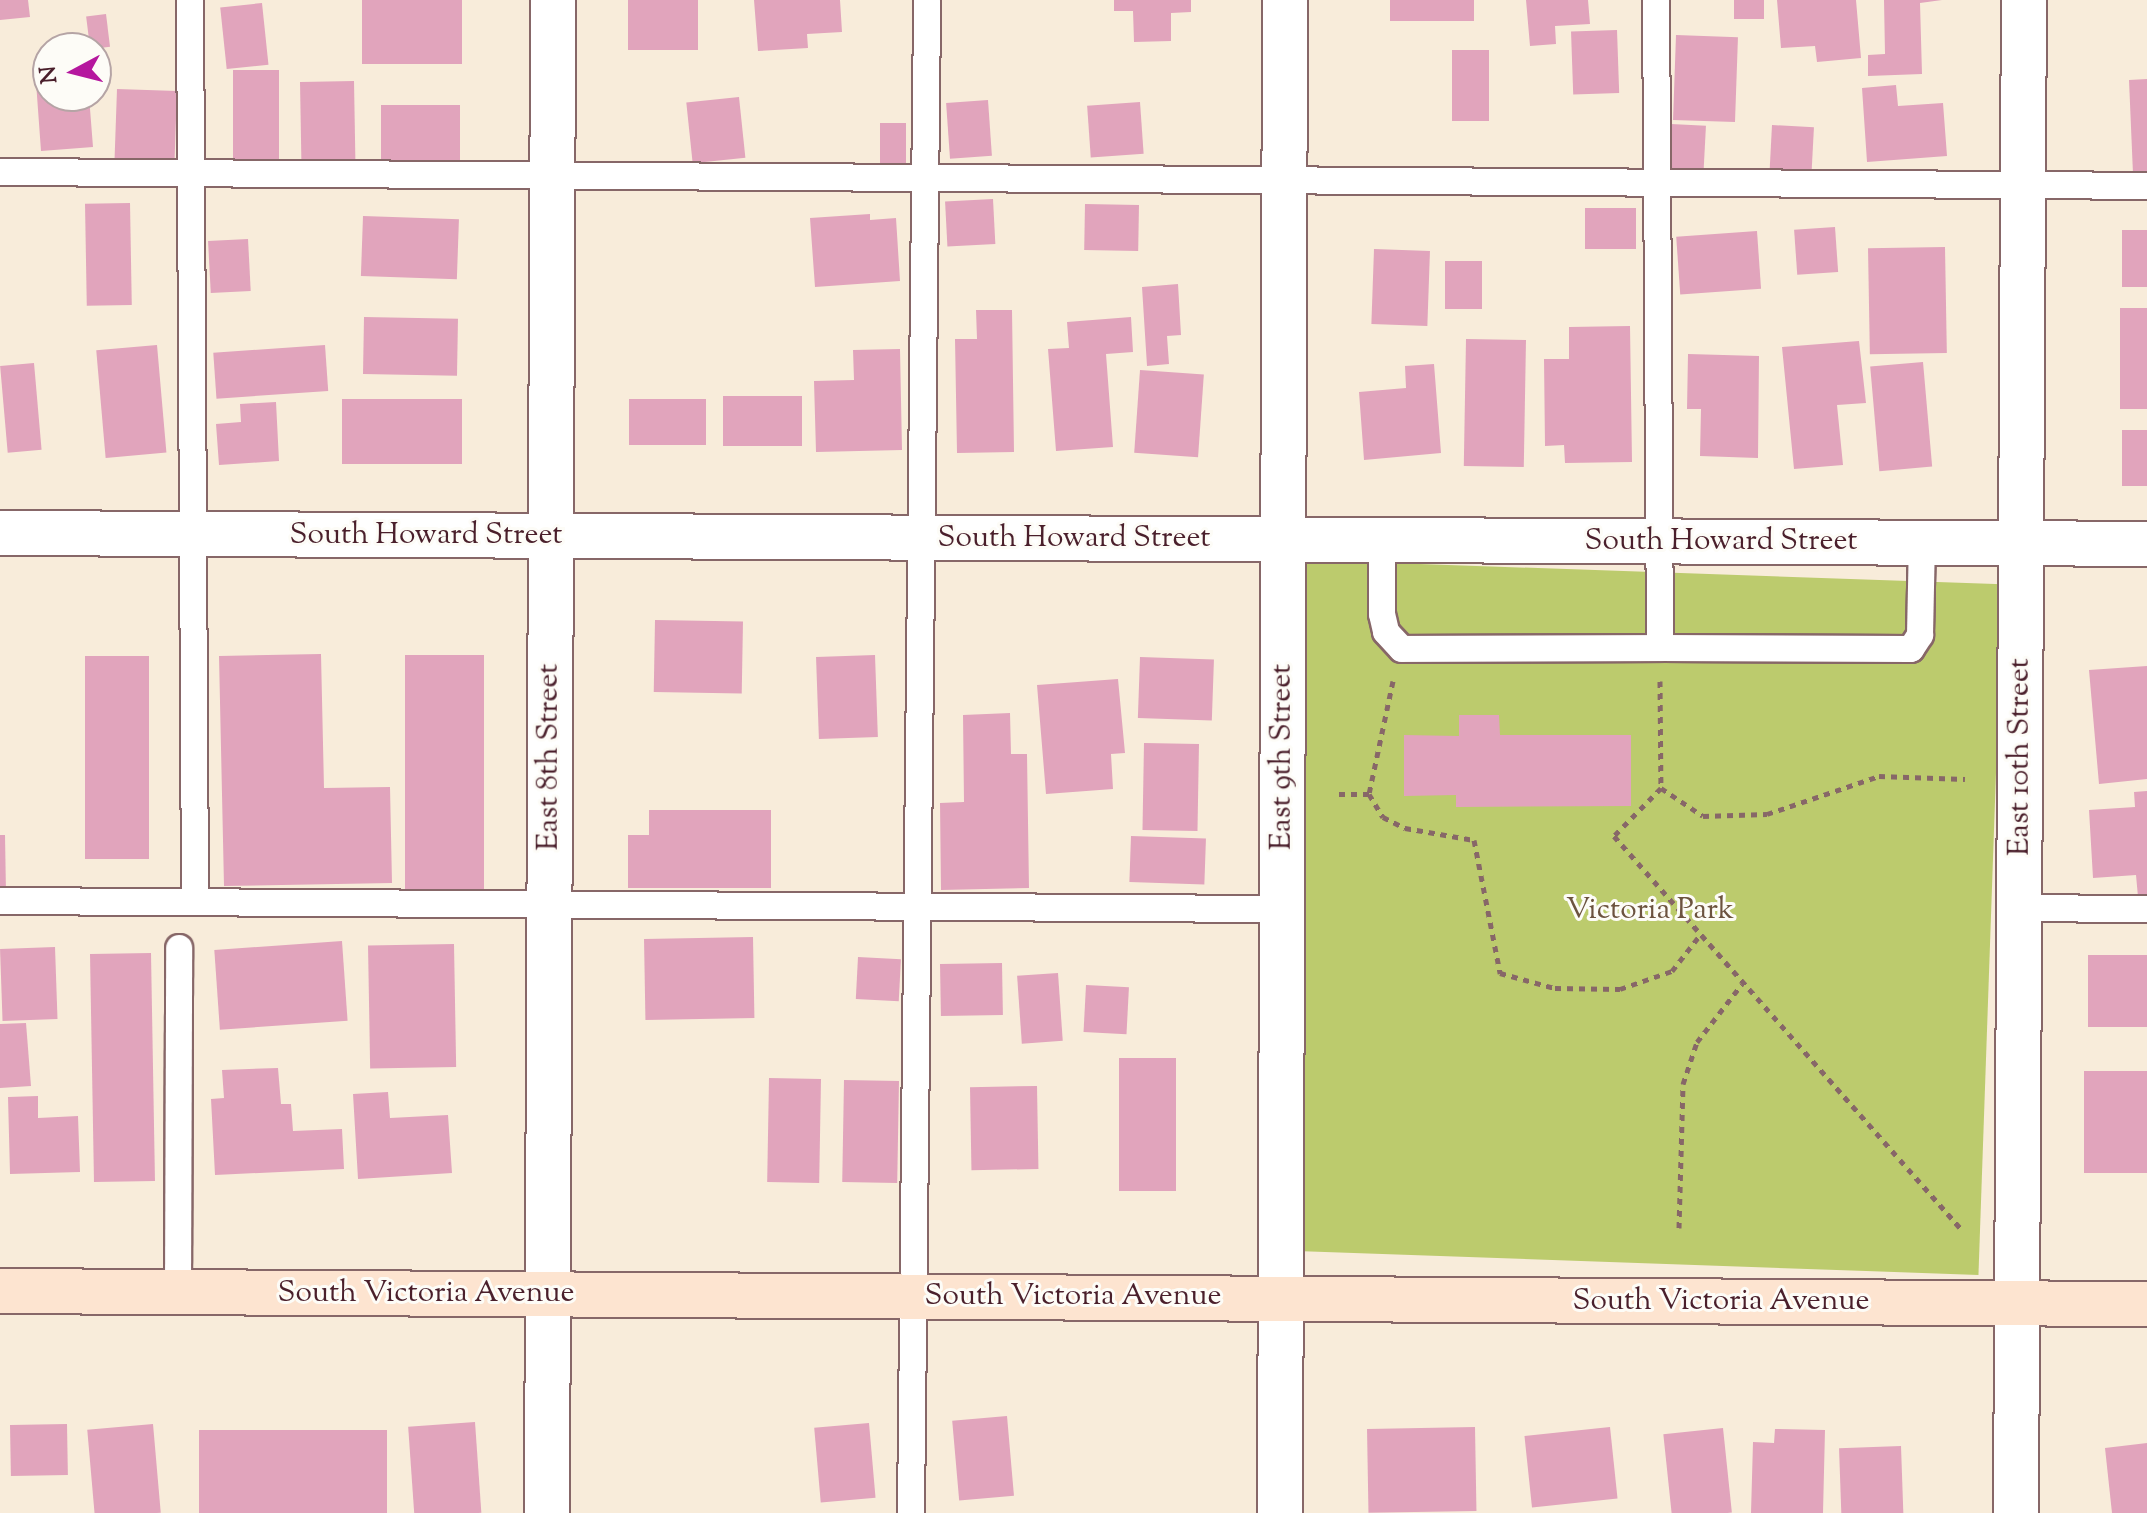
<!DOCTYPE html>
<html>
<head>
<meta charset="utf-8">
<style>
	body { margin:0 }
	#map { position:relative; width:2147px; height:1513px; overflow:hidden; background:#f8ecda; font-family:"Sorts Mill Goudy",serif }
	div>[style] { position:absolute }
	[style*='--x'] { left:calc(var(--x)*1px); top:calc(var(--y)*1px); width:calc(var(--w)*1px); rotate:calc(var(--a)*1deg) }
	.green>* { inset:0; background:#bccb6d; transform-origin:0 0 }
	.building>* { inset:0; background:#e1a4bc; transform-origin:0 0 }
	.path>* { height:5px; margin-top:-2.5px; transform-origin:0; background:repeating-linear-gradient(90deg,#876768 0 6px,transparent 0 12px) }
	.roads { filter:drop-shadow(2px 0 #876768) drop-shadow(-2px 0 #876768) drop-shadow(0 2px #876768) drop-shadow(0 -2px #876768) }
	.lane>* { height:26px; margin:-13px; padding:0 13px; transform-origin:13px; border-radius:13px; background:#fff }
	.street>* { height:44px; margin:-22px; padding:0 22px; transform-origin:22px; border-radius:22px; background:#fff }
	.secondary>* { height:44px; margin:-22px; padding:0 22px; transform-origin:22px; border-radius:22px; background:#fde4d0 }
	span { translate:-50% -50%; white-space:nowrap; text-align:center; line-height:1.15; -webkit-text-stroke:6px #fdfcf7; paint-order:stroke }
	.street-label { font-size:30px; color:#4a1f2b }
	.park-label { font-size:30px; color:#6c533f }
	.north { position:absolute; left:32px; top:32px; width:80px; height:80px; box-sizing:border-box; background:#fdfcf7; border:2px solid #b5a4a5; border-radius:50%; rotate:263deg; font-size:22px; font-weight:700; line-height:32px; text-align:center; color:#4a1f2b }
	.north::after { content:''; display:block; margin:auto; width:28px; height:36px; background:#b5179e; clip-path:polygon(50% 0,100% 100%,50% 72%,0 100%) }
</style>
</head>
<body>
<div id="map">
	<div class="green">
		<div style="left:1306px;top:560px;width:697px;height:691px;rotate:2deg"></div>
	</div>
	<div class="building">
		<div style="clip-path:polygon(0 0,28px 0,30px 17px,0 20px)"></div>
		<div style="left:362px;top:0;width:100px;height:64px"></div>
		<div style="left:628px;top:0;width:70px;height:50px"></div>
		<div style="clip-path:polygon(754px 0,840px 0,842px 32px,807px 34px,808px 48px,758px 51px)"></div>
		<div style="clip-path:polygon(1114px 0,1191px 0,1191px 12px,1171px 13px,1171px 41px,1134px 42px,1133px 11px,1114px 11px)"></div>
		<div style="left:1390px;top:0;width:84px;height:21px"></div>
		<div style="clip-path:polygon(1526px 0,1588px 0,1590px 24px,1555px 26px,1556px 44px,1530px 46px)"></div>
		<div style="left:1734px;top:0;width:30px;height:19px"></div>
		<div style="clip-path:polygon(1777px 0,1856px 0,1861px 58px,1817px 62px,1815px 46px,1781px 48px)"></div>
		<div style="clip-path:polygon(1884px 0,1942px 0,1920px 3px,1922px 74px,1868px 76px,1868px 55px,1885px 54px)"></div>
		<div style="left:262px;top:3px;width:62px;height:42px;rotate:84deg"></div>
		<div style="left:106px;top:14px;width:33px;height:20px;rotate:83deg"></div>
		<div style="left:1617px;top:30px;width:63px;height:46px;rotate:88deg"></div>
		<div style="left:1676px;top:35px;width:62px;height:85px;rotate:2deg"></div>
		<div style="left:1452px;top:50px;width:37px;height:71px"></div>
		<div style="left:233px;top:70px;width:46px;height:96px"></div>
		<div style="clip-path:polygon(2147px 79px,2147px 174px,2133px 174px,2129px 80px)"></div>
		<div style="clip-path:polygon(48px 81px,48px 96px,89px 96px,93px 147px,41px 151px,36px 82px)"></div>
		<div style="left:354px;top:81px;width:80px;height:54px;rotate:89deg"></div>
		<div style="clip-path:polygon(1896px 85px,1898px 106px,1943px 103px,1947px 156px,1867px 162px,1862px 88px)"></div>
		<div style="left:117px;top:89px;width:60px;height:77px;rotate:2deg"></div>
		<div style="left:739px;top:97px;width:61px;height:53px;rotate:84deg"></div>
		<div style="left:988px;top:100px;width:56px;height:42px;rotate:86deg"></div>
		<div style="left:1140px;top:102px;width:52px;height:53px;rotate:86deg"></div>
		<div style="left:381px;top:105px;width:79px;height:57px"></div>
		<div style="left:880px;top:123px;width:26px;height:41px"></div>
		<div style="left:1671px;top:124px;width:35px;height:50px;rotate:3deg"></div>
		<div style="left:1772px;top:125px;width:42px;height:54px;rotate:3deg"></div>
		<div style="left:993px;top:199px;width:45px;height:48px;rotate:87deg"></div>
		<div style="left:130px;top:203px;width:102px;height:45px;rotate:89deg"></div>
		<div style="left:1085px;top:204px;width:54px;height:46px;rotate:1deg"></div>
		<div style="left:1636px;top:208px;width:41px;height:51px;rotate:90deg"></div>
		<div style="clip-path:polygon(870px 214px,870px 220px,896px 218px,900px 281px,815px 287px,810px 218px)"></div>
		<div style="left:363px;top:216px;width:96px;height:60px;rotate:2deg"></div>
		<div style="left:1835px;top:227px;width:45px;height:41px;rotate:86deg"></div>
		<div style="left:2122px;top:230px;width:25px;height:57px"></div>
		<div style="left:1757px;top:231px;width:58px;height:81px;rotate:86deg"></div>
		<div style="left:248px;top:239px;width:52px;height:40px;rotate:87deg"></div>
		<div style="left:1945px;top:247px;width:106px;height:77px;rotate:89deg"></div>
		<div style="left:1374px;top:249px;width:56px;height:75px;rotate:2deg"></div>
		<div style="left:1445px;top:261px;width:37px;height:48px"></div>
		<div style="clip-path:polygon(1178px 284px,1181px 335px,1167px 336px,1169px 364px,1147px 366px,1142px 287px)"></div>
		<div style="left:2147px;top:308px;width:101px;height:27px;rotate:90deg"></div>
		<div style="clip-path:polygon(976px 310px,1012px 310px,1014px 452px,957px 453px,955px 339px,977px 339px)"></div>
		<div style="left:364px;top:317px;width:94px;height:57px;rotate:1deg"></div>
		<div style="clip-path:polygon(1131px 317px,1133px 352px,1106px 354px,1113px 447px,1056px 451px,1048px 349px,1069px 348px,1067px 322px)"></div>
		<div style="clip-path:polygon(1630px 326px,1632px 462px,1565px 463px,1564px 445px,1545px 446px,1544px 359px,1569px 359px,1569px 327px)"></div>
		<div style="left:1466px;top:339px;width:60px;height:127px;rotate:1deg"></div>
		<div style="clip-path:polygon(1859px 341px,1866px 403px,1837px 405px,1843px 465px,1794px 469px,1782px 347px)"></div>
		<div style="left:157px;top:345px;width:108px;height:61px;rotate:85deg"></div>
		<div style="left:325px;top:345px;width:46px;height:112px;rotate:86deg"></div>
		<div style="clip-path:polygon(900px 349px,902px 450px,816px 452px,814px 381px,854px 380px,853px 350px)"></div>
		<div style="clip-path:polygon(1688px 354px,1759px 356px,1758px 458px,1700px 456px,1701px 409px,1687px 409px)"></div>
		<div style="left:1923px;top:362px;width:105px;height:53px;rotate:85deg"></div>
		<div style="left:34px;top:363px;width:87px;height:34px;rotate:85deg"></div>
		<div style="clip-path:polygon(1434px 364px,1441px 453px,1364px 460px,1359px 392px,1406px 388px,1405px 366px)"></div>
		<div style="left:1140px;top:370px;width:64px;height:83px;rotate:4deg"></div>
		<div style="left:802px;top:396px;width:50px;height:79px;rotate:90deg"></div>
		<div style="left:342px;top:399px;width:120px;height:65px"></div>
		<div style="left:706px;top:399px;width:46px;height:77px;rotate:90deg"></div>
		<div style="clip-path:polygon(276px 402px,279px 461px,219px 465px,216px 424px,241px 422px,240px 404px)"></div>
		<div style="left:2122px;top:430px;width:25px;height:56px"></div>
		<div style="left:655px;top:620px;width:88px;height:72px;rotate:1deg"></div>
		<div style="clip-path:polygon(321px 654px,324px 788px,390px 787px,392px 883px,224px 886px,219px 656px)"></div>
		<div style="left:405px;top:655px;width:79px;height:237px"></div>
		<div style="left:875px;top:655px;width:82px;height:59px;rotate:88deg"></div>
		<div style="left:85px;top:656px;width:64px;height:203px"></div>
		<div style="left:1140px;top:657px;width:74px;height:61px;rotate:2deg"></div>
		<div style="clip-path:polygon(2147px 666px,2147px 779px,2099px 784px,2089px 670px)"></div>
		<div style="clip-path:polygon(1118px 679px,1125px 753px,1111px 754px,1113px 789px,1046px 794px,1037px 685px)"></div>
		<div style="clip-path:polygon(1010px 713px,1011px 754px,1027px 754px,1029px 888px,941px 890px,940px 803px,964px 802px,963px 715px)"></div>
		<div style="clip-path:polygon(1459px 715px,1499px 715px,1500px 735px,1631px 735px,1631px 806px,1456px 807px,1456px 795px,1404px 796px,1404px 735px,1459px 736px)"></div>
		<div style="left:1144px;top:743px;width:55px;height:87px;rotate:1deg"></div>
		<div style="clip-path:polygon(2147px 791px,2147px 896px,2138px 897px,2136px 875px,2093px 878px,2089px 810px,2135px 807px,2134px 792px)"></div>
		<div style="clip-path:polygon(649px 810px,771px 810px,771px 888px,628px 888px,628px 835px,649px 835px)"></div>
		<div style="clip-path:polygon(0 835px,5px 835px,6px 894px,0 895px)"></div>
		<div style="left:1131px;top:836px;width:75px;height:46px;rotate:2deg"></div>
		<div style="left:753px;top:937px;width:81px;height:109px;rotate:89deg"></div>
		<div style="left:342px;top:941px;width:80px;height:128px;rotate:86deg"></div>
		<div style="left:454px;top:944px;width:123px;height:86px;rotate:89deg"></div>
		<div style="left:55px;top:947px;width:72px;height:55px;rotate:88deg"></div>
		<div style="left:151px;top:953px;width:228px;height:61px;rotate:89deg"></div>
		<div style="left:2147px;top:955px;width:72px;height:59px;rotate:90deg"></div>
		<div style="left:858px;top:957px;width:43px;height:42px;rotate:3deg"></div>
		<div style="left:1002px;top:963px;width:52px;height:62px;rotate:89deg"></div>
		<div style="left:1058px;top:973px;width:68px;height:41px;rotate:86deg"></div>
		<div style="left:1086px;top:985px;width:43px;height:47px;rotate:3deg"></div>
		<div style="clip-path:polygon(26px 1023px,31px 1086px,0 1088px,0 1024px)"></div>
		<div style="left:1119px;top:1058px;width:57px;height:133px"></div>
		<div style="clip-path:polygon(278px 1068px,281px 1104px,291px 1104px,293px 1131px,342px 1129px,344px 1169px,215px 1175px,211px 1099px,224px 1098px,222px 1070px)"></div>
		<div style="left:2147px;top:1071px;width:102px;height:63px;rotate:90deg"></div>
		<div style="left:769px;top:1078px;width:52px;height:104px;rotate:1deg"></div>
		<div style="left:844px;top:1080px;width:55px;height:102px;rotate:1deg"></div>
		<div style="left:1037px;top:1086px;width:83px;height:67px;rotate:89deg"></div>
		<div style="clip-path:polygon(388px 1092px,390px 1118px,448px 1115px,452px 1173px,358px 1179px,353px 1094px)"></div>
		<div style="clip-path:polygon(38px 1096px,38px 1118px,78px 1116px,80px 1172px,10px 1174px,8px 1097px)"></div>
		<div style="left:1007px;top:1416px;width:80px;height:55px;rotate:85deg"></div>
		<div style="left:475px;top:1422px;width:91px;height:67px;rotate:86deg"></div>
		<div style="left:869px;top:1423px;width:75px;height:55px;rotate:85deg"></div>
		<div style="left:67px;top:1424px;width:51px;height:57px;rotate:89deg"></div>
		<div style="left:153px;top:1424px;width:89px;height:66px;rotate:85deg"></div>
		<div style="left:1475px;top:1427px;width:84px;height:108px;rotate:89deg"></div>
		<div style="left:1610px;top:1427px;width:72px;height:86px;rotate:84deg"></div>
		<div style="left:1723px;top:1428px;width:85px;height:60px;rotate:84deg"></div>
		<div style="clip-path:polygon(1775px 1429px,1825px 1430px,1823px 1513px,1751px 1513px,1753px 1442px,1774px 1443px)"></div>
		<div style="left:199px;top:1430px;width:188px;height:83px"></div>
		<div style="clip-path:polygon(2147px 1443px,2147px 1513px,2112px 1513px,2105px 1448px)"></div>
		<div style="left:1901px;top:1446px;width:67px;height:62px;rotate:88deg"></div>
	</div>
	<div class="path">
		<div style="--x:1393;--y:681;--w:116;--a:102"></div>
		<div style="--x:1369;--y:794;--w:27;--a:59"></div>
		<div style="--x:1383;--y:817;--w:25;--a:27"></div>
		<div style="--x:1405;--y:828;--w:70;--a:9.9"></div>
		<div style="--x:1474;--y:840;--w:136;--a:78.9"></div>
		<div style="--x:1500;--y:973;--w:57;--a:15.3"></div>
		<div style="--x:1555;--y:988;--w:65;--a:0.9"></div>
		<div style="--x:1620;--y:989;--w:55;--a:-19.1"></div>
		<div style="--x:1672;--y:971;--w:46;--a:-52.1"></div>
		<div style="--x:1660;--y:681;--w:107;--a:89.5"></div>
		<div style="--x:1661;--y:788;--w:50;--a:33.7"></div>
		<div style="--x:1703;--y:816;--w:64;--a:-1.8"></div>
		<div style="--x:1767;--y:814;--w:118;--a:-18.7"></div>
		<div style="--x:1879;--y:776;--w:86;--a:2"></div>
		<div style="--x:1661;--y:788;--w:67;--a:134.4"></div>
		<div style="--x:1614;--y:836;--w:526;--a:48.55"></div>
		<div style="--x:1339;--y:794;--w:30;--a:0"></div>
		<div style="--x:1679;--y:1228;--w:144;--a:-88.4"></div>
		<div style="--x:1683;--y:1084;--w:44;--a:-71.6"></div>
		<div style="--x:1697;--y:1042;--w:73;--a:-52.2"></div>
	</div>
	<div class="roads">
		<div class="lane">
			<div style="--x:190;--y:0;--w:901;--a:89.68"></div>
			<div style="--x:0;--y:172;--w:2147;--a:0.37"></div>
			<div style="--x:1382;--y:540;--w:74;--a:90"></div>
			<div style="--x:1382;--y:614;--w:18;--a:77"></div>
			<div style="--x:1386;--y:632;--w:23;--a:47"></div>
			<div style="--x:1402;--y:649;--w:258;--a:-0.2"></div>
			<div style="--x:1660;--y:648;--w:648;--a:-90.35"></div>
			<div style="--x:1660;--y:648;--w:251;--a:0.2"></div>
			<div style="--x:1911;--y:649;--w:17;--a:-57"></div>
			<div style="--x:1920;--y:635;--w:92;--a:-88.8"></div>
			<div style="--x:0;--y:901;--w:1282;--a:0.36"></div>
			<div style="--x:2020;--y:908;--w:127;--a:0.5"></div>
			<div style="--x:178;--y:1292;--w:344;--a:-89.8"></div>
			<div style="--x:911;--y:1513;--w:1513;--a:-89.39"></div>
		</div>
		<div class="street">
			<div style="--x:0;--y:533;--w:2147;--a:0.29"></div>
			<div style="--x:547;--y:1513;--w:1513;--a:-89.77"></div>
			<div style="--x:1280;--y:1513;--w:1513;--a:-89.81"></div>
			<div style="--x:2016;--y:1513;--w:1513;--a:-89.7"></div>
		</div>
		<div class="secondary">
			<div style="--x:0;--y:1291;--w:2147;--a:0.35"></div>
		</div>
	</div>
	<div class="street-label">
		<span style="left:426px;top:536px">South Howard Street</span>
		<span style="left:1074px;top:539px">South Howard Street</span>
		<span style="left:1721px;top:542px">South Howard Street</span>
		<span style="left:550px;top:757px;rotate:-90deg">East 8th Street</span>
		<span style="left:1283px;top:757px;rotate:-90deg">East 9th Street</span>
		<span style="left:2021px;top:757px;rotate:-90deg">East 10th Street</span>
		<span style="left:426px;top:1294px">South Victoria Avenue</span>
		<span style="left:1073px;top:1297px">South Victoria Avenue</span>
		<span style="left:1721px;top:1302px">South Victoria Avenue</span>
	</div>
	<div class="park-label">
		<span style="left:1650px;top:911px">Victoria Park</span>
	</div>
	<div class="north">N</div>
</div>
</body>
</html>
